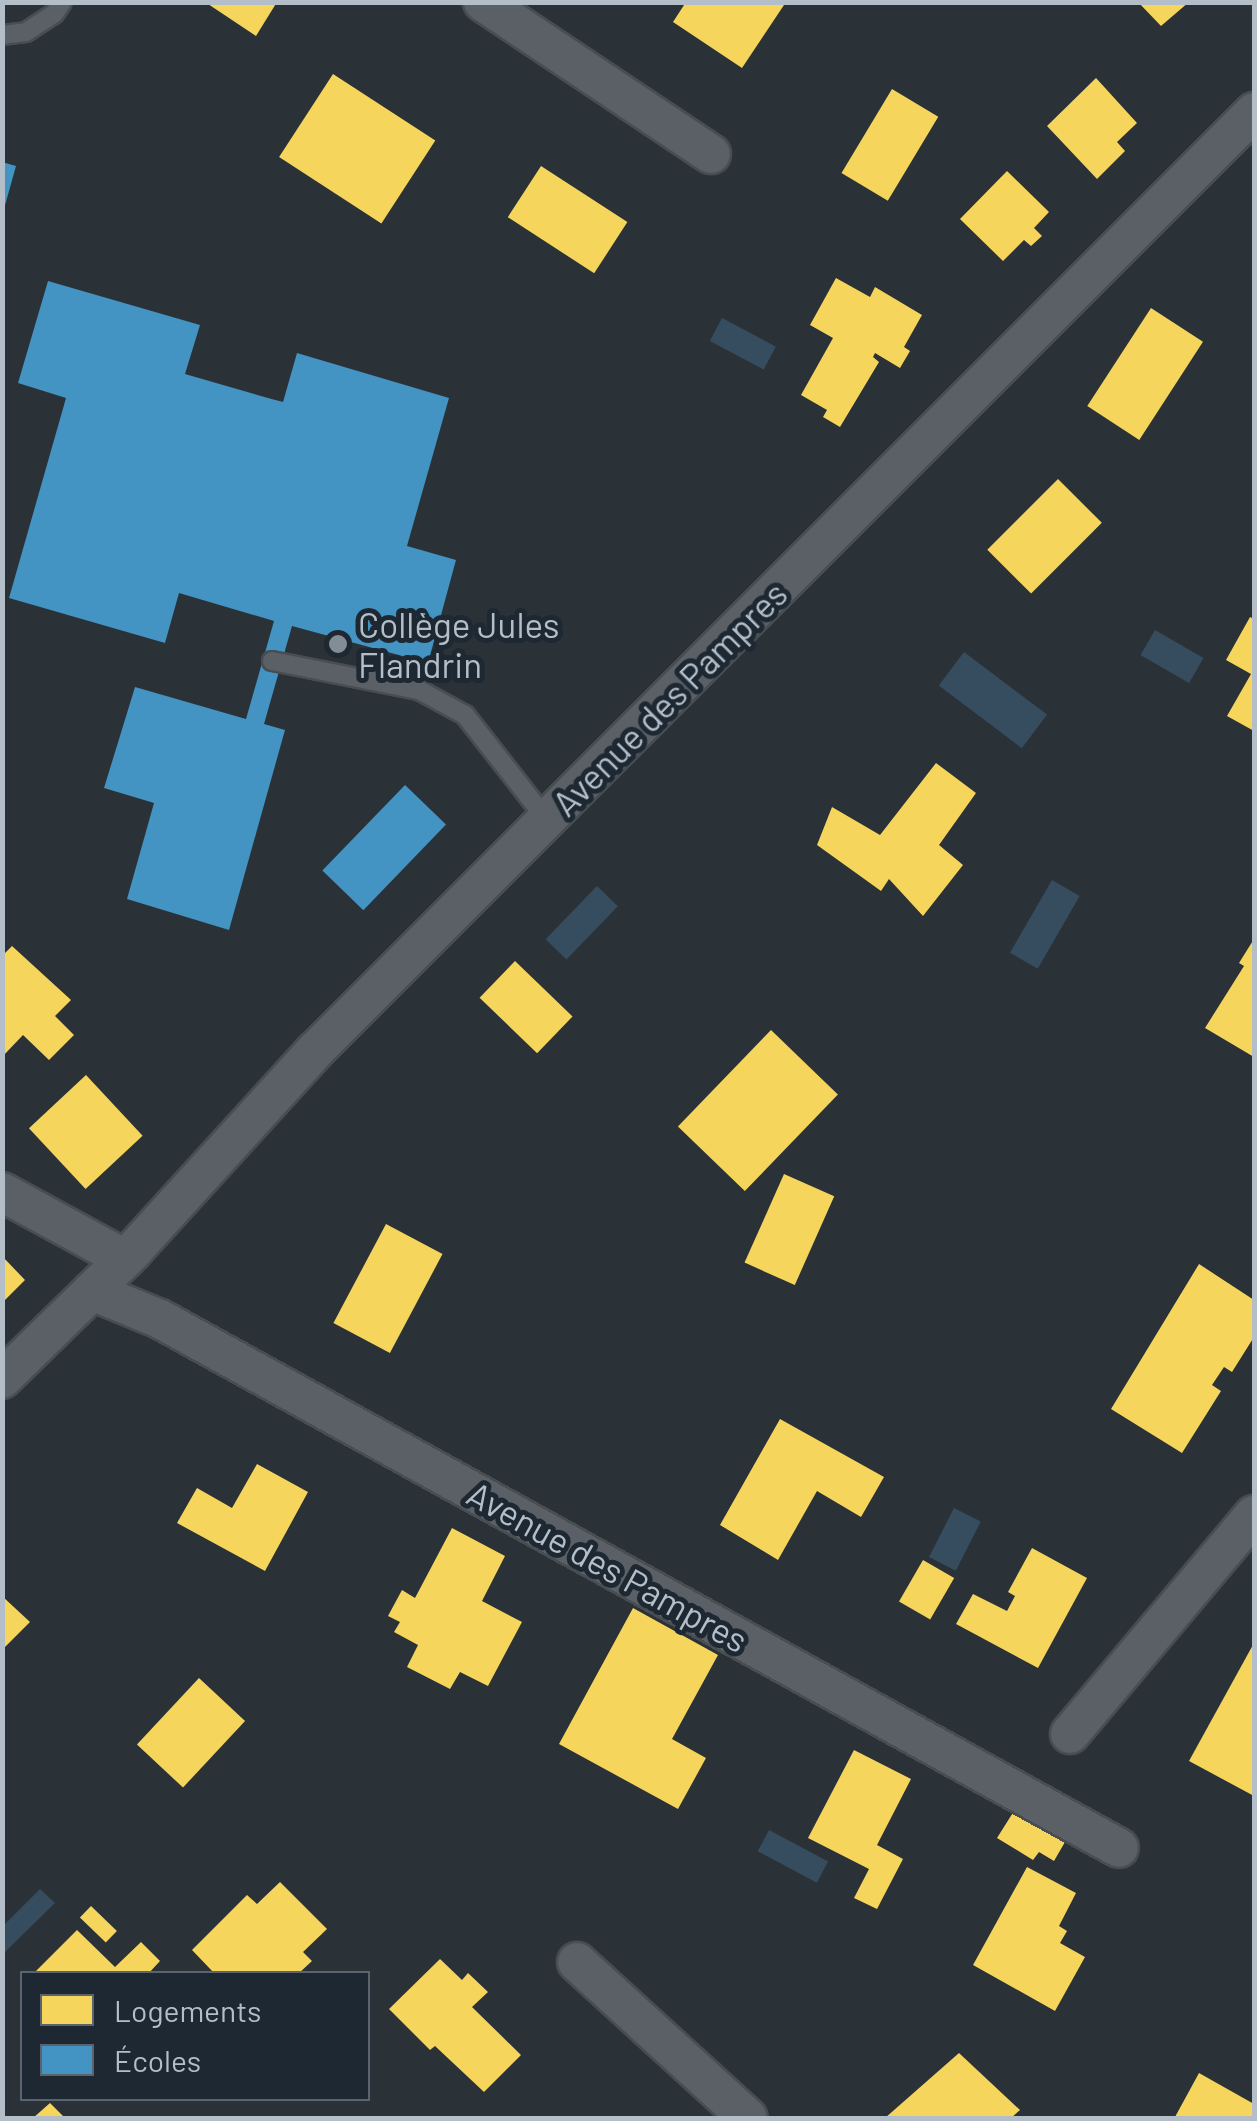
<!DOCTYPE html>
<html>
<head>
<meta charset="utf-8">
<style>
	body { margin:0 }
	#map { position:relative; width:1257px; height:2121px; overflow:hidden; background:#2a3137; font-family:Barlow,sans-serif }
	div>[style] { position:absolute }
	[style*='--x'] { left:calc(var(--x)*1px); top:calc(var(--y)*1px); width:calc(var(--w)*1px); rotate:calc(var(--a)*1deg) }
	.water>* { inset:0; background:#364d60; transform-origin:0 0 }
	.homes>* { inset:0; background:#f6d55c; transform-origin:0 0 }
	.schools>* { inset:0; background:#4393c3; transform-origin:0 0 }
	.roads { filter:drop-shadow(2px 0 #484d52) drop-shadow(-2px 0 #484d52) drop-shadow(0 2px #484d52) drop-shadow(0 -2px #484d52) }
	.lane>* { height:18px; margin:-9px; padding:0 9px; transform-origin:9px; border-radius:9px; background:#5a6065 }
	.street>* { height:38px; margin:-19px; padding:0 19px; transform-origin:19px; border-radius:19px; background:#5a6065 }
	.dots>* { width:28px; height:28px; translate:-50% -50%; box-sizing:border-box; border:5px solid #1d2832; border-radius:50% }
	span { translate:-50% -50%; white-space:nowrap; text-align:center; line-height:1.15; -webkit-text-stroke:10px #1d2832; paint-order:stroke }
	.poi-label { font-size:35px; color:#b3bec8 }
	.left { translate:0 -50%; text-align:left }
	.street-label { font-size:35px; color:#b3bec8 }
	.frame { position:absolute; inset:0; border:5px solid #b3bec8; pointer-events:none }
	.legend { position:absolute; left:20px; top:1971px; width:350px; height:130px; box-sizing:border-box; background:#1d2832; border:2px solid #59646e; margin:0; padding:12px 18px; list-style:none; font-size:30px; color:#b3bec8 }
	.legend li { display:flex; align-items:center; gap:20px; height:50px }
	.legend b { width:50px; border:2px solid #59646e }
</style>
</head>
<body>
<div id="map">
	<div class="water">
		<div style="left:722px;top:318px;width:61px;height:26px;rotate:28deg"></div>
		<div style="left:1155px;top:630px;width:56px;height:29px;rotate:30deg"></div>
		<div style="left:964px;top:652px;width:104px;height:42px;rotate:37deg"></div>
		<div style="left:1052px;top:880px;width:32px;height:84px;rotate:30deg"></div>
		<div style="left:597px;top:886px;width:29px;height:74px;rotate:44deg"></div>
		<div style="left:954px;top:1508px;width:30px;height:55px;rotate:27deg"></div>
		<div style="left:769px;top:1830px;width:67px;height:24px;rotate:28deg"></div>
		<div style="clip-path:polygon(40px 1889px,55px 1903px,5px 1952px,3px 1926px)"></div>
	</div>
	<div class="homes">
		<div style="clip-path:polygon(205px 2px,277px 2px,256px 36px)"></div>
		<div style="clip-path:polygon(686px 2px,786px 2px,742px 68px,673px 22px)"></div>
		<div style="clip-path:polygon(1138px 2px,1189px 2px,1161px 26px)"></div>
		<div style="left:333px;top:74px;width:122px;height:99px;rotate:33deg"></div>
		<div style="clip-path:polygon(1096px 78px,1137px 123px,1117px 142px,1125px 151px,1097px 179px,1047px 126px)"></div>
		<div style="left:892px;top:89px;width:54px;height:98px;rotate:31deg"></div>
		<div style="left:541px;top:166px;width:103px;height:61px;rotate:33deg"></div>
		<div style="clip-path:polygon(1007px 171px,1049px 212px,1034px 228px,1042px 236px,1031px 246px,1024px 240px,1003px 261px,960px 219px)"></div>
		<div style="clip-path:polygon(836px 278px,870px 297px,875px 287px,922px 315px,904px 347px,910px 351px,900px 368px,875px 353px,873px 357px,879px 362px,840px 427px,823px 417px,827px 410px,801px 395px,833px 338px,810px 325px)"></div>
		<div style="left:1151px;top:308px;width:62px;height:117px;rotate:33deg"></div>
		<div style="left:1058px;top:479px;width:62px;height:100px;rotate:45deg"></div>
		<div style="clip-path:polygon(1250px 617px,1254px 619px,1254px 731px,1227px 716px,1251px 674px,1226px 660px)"></div>
		<div style="clip-path:polygon(936px 763px,976px 793px,939px 845px,963px 865px,923px 916px,889px 879px,881px 891px,817px 845px,832px 807px,880px 835px)"></div>
		<div style="clip-path:polygon(1254px 939px,1254px 1057px,1205px 1028px,1244px 966px,1239px 963px)"></div>
		<div style="clip-path:polygon(12px 946px,71px 1000px,55px 1016px,74px 1035px,49px 1060px,23px 1035px,2px 1057px,2px 956px)"></div>
		<div style="left:515px;top:961px;width:80px;height:51px;rotate:44deg"></div>
		<div style="left:771px;top:1030px;width:93px;height:134px;rotate:44deg"></div>
		<div style="left:86px;top:1075px;width:83px;height:78px;rotate:47deg"></div>
		<div style="left:784px;top:1174px;width:55px;height:97px;rotate:24deg"></div>
		<div style="left:386px;top:1224px;width:64px;height:112px;rotate:28deg"></div>
		<div style="clip-path:polygon(2px 1256px,25px 1280px,2px 1303px)"></div>
		<div style="clip-path:polygon(1199px 1264px,1254px 1300px,1254px 1337px,1232px 1372px,1224px 1367px,1212px 1385px,1221px 1391px,1182px 1453px,1111px 1409px)"></div>
		<div style="clip-path:polygon(780px 1419px,884px 1477px,861px 1517px,817px 1491px,778px 1560px,720px 1525px)"></div>
		<div style="clip-path:polygon(257px 1464px,308px 1492px,265px 1571px,177px 1523px,197px 1488px,232px 1508px)"></div>
		<div style="clip-path:polygon(452px 1528px,505px 1556px,482px 1601px,522px 1622px,488px 1686px,460px 1672px,450px 1689px,407px 1667px,418px 1645px,394px 1632px,400px 1622px,388px 1616px,402px 1590px,415px 1598px)"></div>
		<div style="clip-path:polygon(1032px 1548px,1087px 1578px,1038px 1668px,956px 1624px,973px 1594px,1007px 1611px,1015px 1596px,1008px 1592px)"></div>
		<div style="left:923px;top:1560px;width:36px;height:48px;rotate:30deg"></div>
		<div style="clip-path:polygon(2px 1596px,30px 1622px,2px 1650px)"></div>
		<div style="clip-path:polygon(633px 1608px,718px 1655px,672px 1739px,706px 1758px,678px 1809px,559px 1744px)"></div>
		<div style="clip-path:polygon(1254px 1643px,1254px 1796px,1189px 1761px)"></div>
		<div style="left:199px;top:1678px;width:63px;height:91px;rotate:43deg"></div>
		<div style="clip-path:polygon(854px 1750px,911px 1779px,877px 1845px,903px 1859px,877px 1909px,854px 1898px,869px 1869px,808px 1838px)"></div>
		<div style="clip-path:polygon(1014px 1811px,1065px 1842px,1054px 1861px,1039px 1852px,1033px 1860px,997px 1838px)"></div>
		<div style="clip-path:polygon(1027px 1867px,1076px 1893px,1059px 1926px,1067px 1931px,1060px 1943px,1085px 1957px,1055px 2011px,973px 1965px)"></div>
		<div style="clip-path:polygon(280px 1882px,327px 1929px,303px 1952px,312px 1961px,298px 1974px,215px 1974px,192px 1950px,247px 1895px,257px 1904px)"></div>
		<div style="left:91px;top:1906px;width:36px;height:16px;rotate:44deg"></div>
		<div style="clip-path:polygon(77px 1930px,115px 1967px,141px 1942px,160px 1961px,148px 1974px,33px 1974px)"></div>
		<div style="clip-path:polygon(440px 1959px,462px 1980px,468px 1973px,488px 1992px,472px 2007px,521px 2055px,484px 2092px,435px 2046px,430px 2050px,389px 2009px)"></div>
		<div style="clip-path:polygon(959px 2053px,1020px 2110px,1011px 2118px,885px 2118px)"></div>
		<div style="clip-path:polygon(1199px 2073px,1254px 2104px,1254px 2118px,1175px 2117px)"></div>
		<div style="clip-path:polygon(50px 2103px,65px 2118px,33px 2118px)"></div>
	</div>
	<div class="schools">
		<div style="clip-path:polygon(2px 162px,16px 166px,4px 209px,2px 209px)"></div>
		<div style="clip-path:polygon(48px 281px,200px 325px,185px 374px,268px 398px,283px 402px,297px 353px,449px 398px,407px 546px,456px 560px,428px 663px,292px 626px,264px 724px,285px 730px,229px 930px,127px 899px,154px 803px,104px 788px,135px 687px,246px 719px,274px 621px,179px 593px,165px 643px,9px 598px,66px 398px,18px 383px)"></div>
		<div style="left:405px;top:785px;width:57px;height:119px;rotate:44deg"></div>
	</div>
	<div class="roads">
		<div class="lane">
			<div style="--x:2;--y:35;--w:24;--a:-7"></div>
			<div style="--x:26;--y:32;--w:33;--a:-33"></div>
			<div style="--x:54;--y:14;--w:14;--a:-56"></div>
			<div style="--x:272;--y:661;--w:150;--a:11.2"></div>
			<div style="--x:419;--y:690;--w:52;--a:28.5"></div>
			<div style="--x:465;--y:715;--w:133;--a:52"></div>
		</div>
		<div class="street">
			<div style="--x:483;--y:2;--w:274;--a:33.7"></div>
			<div style="--x:2;--y:1192;--w:140;--a:28.6"></div>
			<div style="--x:92;--y:1291;--w:74;--a:22.4"></div>
			<div style="--x:160;--y:1319;--w:1095;--a:28.88"></div>
			<div style="--x:2;--y:1379;--w:182;--a:-44.3"></div>
			<div style="--x:132;--y:1252;--w:272;--a:-47.7"></div>
			<div style="--x:315;--y:1051;--w:1328;--a:-45"></div>
			<div style="--x:1070;--y:1734;--w:286;--a:-50"></div>
			<div style="--x:577;--y:1962;--w:231;--a:42.4"></div>
		</div>
	</div>
	<div class="dots">
		<div style="left:338px;top:644px;background:#838d95"></div>
	</div>
	<div class="poi-label">
		<span class="left" style="left:358px;top:644px">Collège Jules<br>Flandrin</span>
	</div>
	<div class="street-label">
		<span style="left:669px;top:698px;rotate:-45deg">Avenue des Pampres</span>
		<span style="left:608px;top:1566px;rotate:29deg">Avenue des Pampres</span>
	</div>
	<div class="frame"></div>
	<ul class="legend">
	<li><b style="height:28px;background:#f6d55c"></b>Logements</li>
	<li><b style="height:28px;background:#4393c3"></b>Écoles</li>
	</ul>
</div>
</body>
</html>
